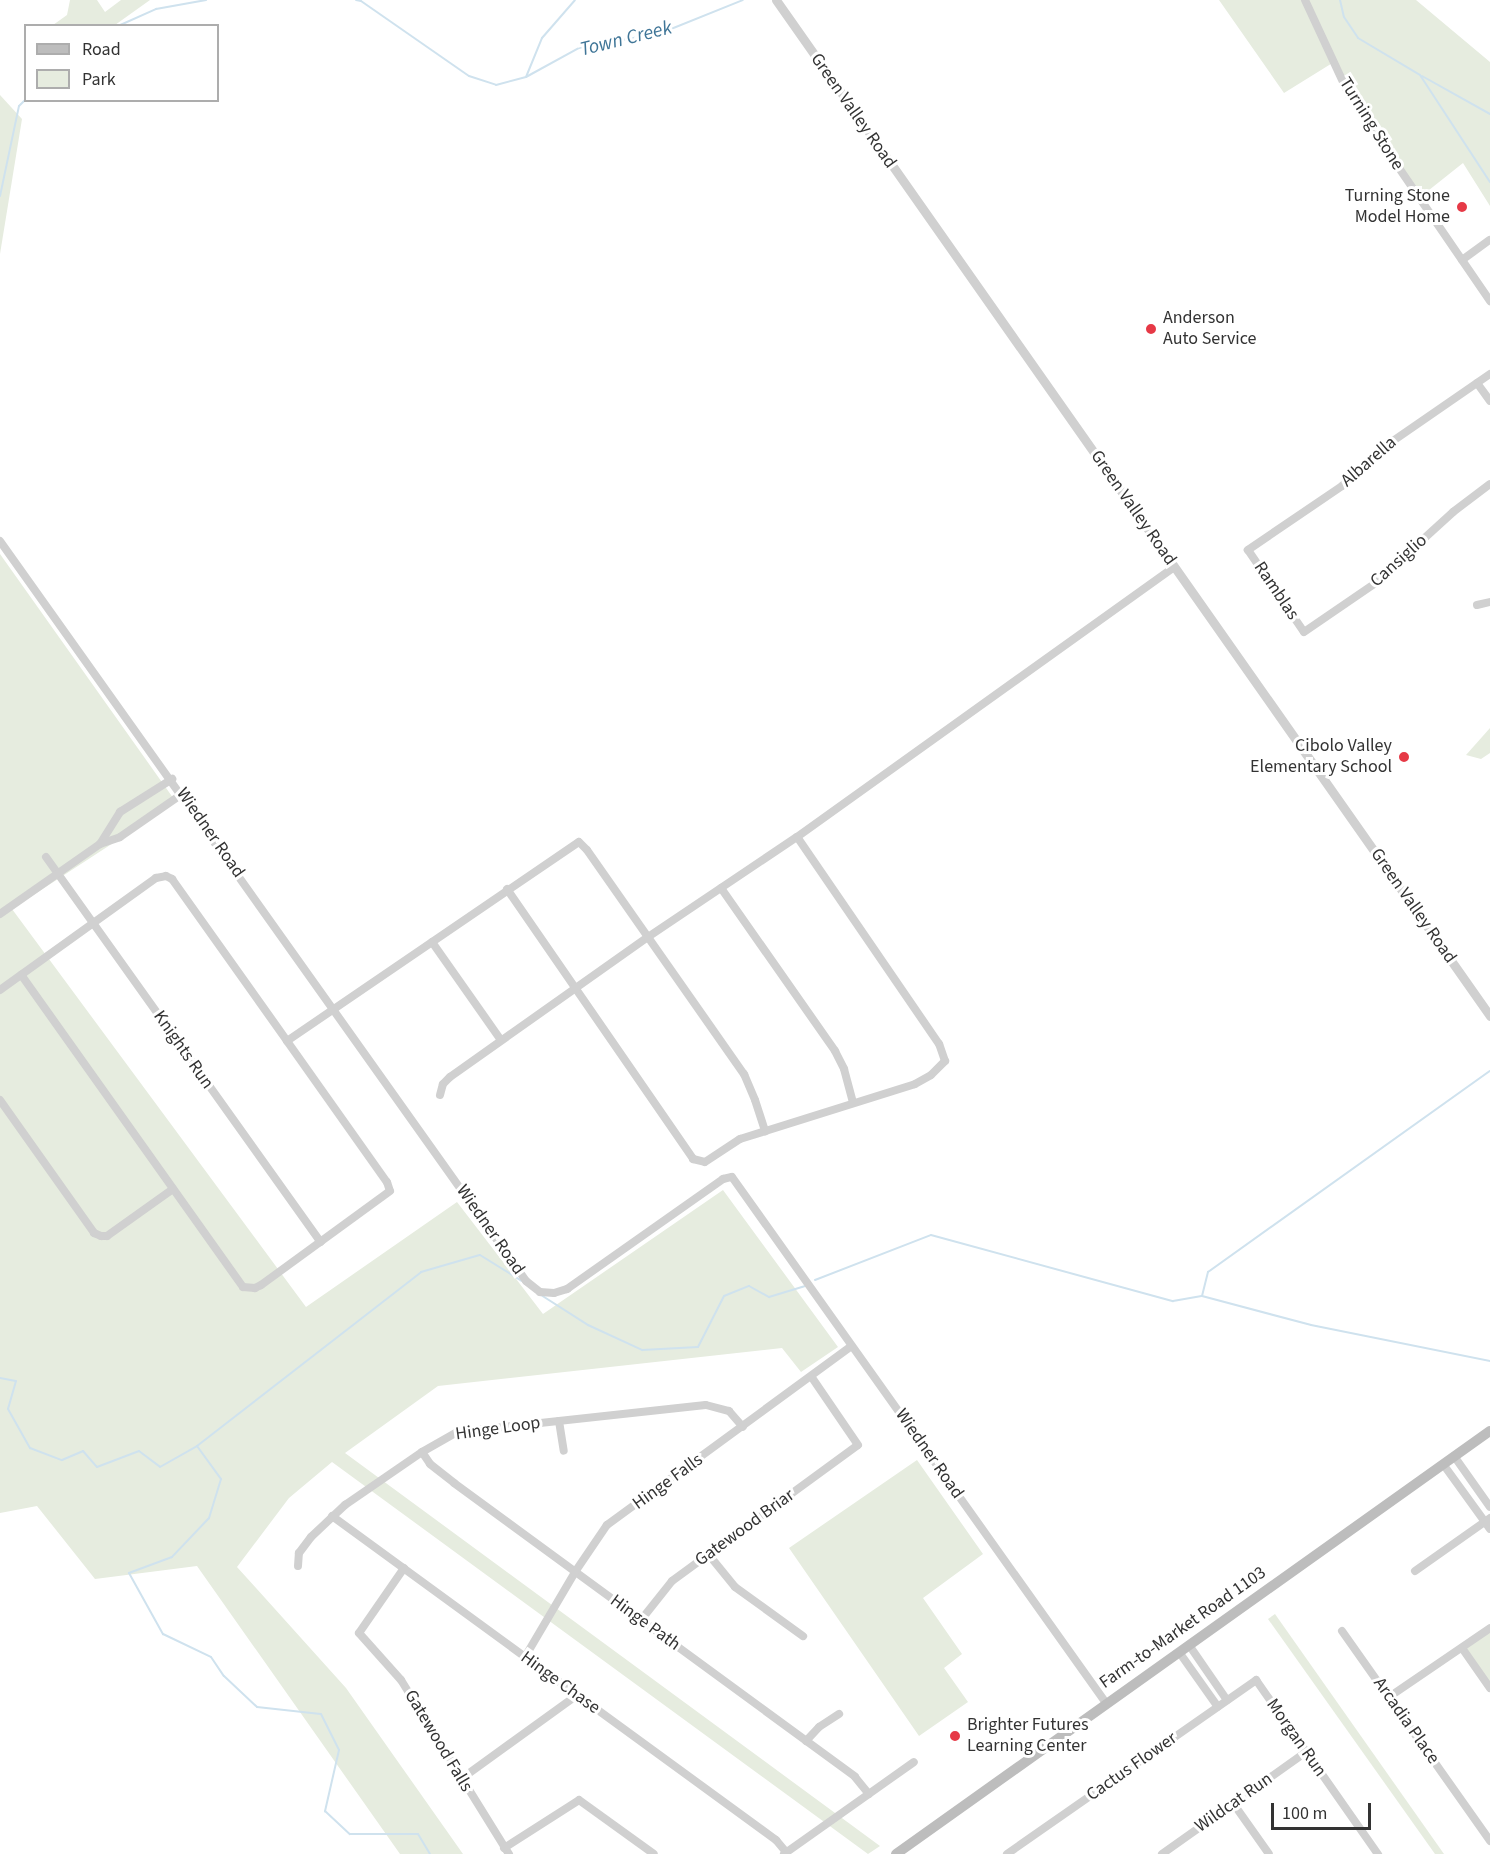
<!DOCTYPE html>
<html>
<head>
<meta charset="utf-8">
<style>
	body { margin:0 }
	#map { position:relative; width:1490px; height:1854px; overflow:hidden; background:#fff; font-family:"Source Sans 3",sans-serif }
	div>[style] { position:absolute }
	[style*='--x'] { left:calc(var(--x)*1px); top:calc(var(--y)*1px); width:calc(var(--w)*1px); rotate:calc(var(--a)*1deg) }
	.green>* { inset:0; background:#e6ecdf }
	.stream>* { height:2px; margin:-1px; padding:0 1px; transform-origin:1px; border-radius:1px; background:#cfe2ee }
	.minor>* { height:8px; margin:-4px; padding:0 4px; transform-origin:4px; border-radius:4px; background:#d0d0d0 }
	.tertiary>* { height:9px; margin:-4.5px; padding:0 4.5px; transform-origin:4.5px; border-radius:4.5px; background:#d0d0d0 }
	.secondary>* { height:10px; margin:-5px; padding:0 5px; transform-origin:5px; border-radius:5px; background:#bdbdbd }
	.dots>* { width:16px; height:16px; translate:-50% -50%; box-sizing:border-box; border:3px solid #fff; border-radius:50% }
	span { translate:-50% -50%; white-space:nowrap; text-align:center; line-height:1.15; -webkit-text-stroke:6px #fff; paint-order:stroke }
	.street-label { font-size:18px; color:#333 }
	.poi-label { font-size:18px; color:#333 }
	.right { translate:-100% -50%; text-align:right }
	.left { translate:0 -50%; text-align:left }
	.water-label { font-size:20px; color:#3f7597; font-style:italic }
	.legend { position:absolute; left:24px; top:24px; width:195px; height:78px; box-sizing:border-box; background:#fff; border:2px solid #adadad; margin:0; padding:8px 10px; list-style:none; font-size:18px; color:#333 }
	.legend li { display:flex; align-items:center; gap:12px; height:30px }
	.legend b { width:30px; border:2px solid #adadad }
	.scale { position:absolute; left:1271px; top:1803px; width:100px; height:27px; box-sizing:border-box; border:3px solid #333; border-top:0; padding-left:8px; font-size:18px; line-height:21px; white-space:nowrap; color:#333; -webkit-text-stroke:4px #fff; paint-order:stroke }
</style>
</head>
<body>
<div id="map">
	<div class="green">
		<div style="clip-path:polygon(70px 0,97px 0,105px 12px,121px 0,150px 0,115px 25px,53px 25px,67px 15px)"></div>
		<div style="clip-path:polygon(1219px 0,1416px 0,1490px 62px,1490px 206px,1463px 163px,1419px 198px,1362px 116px,1334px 62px,1284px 93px)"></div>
		<div style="clip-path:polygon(0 95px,22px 119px,0 254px)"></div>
		<div style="clip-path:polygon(0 554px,176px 802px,12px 909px,306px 1307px,457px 1202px,543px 1314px,723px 1190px,838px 1347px,801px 1372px,782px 1348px,438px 1386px,345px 1453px,880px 1846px,868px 1854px,332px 1462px,289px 1498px,237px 1567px,346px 1688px,463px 1854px,400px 1854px,197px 1566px,95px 1579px,37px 1506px,0 1513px)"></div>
		<div style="clip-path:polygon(1490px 728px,1490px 753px,1481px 759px,1466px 755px)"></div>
		<div style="clip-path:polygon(917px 1460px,983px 1554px,923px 1598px,962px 1654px,944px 1668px,968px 1702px,919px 1736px,789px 1548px)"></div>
		<div style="clip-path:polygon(1275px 1614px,1444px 1854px,1435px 1854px,1268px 1619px)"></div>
		<div style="clip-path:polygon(1490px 1628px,1490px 1688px,1462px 1648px)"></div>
	</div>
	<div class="stream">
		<div style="--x:356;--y:0;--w:5;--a:11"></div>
		<div style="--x:361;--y:1;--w:131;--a:34.8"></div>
		<div style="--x:469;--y:76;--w:28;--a:18"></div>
		<div style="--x:496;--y:85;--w:31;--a:-15"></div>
		<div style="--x:526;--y:77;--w:60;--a:-28.7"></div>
		<div style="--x:579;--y:48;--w:83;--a:-10.4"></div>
		<div style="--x:661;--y:33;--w:88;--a:-21.9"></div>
		<div style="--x:1340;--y:0;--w:17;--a:77"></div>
		<div style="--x:1344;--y:17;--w:25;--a:56"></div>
		<div style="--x:1358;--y:38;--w:72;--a:30.8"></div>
		<div style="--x:1420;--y:75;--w:128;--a:56.8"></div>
		<div style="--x:118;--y:26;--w:42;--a:-24.1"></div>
		<div style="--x:156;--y:9;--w:51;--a:-10.2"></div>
		<div style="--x:1422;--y:76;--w:78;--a:29.2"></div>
		<div style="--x:526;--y:77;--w:42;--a:-67.7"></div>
		<div style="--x:542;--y:38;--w:50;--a:-49"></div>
		<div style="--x:0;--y:196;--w:92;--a:-78.1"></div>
		<div style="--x:19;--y:106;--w:10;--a:-45"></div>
		<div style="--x:815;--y:1280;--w:124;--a:-21.2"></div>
		<div style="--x:931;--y:1235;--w:251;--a:15.3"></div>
		<div style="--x:1173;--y:1301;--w:29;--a:-10"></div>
		<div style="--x:1202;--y:1296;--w:113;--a:14.9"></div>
		<div style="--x:1311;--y:1325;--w:183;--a:11.4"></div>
		<div style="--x:541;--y:1295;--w:56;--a:32.6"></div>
		<div style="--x:588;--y:1325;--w:60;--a:24.8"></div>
		<div style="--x:642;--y:1350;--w:56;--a:-3.1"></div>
		<div style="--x:698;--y:1347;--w:57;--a:-63"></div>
		<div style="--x:724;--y:1296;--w:27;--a:-22"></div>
		<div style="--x:749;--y:1286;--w:23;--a:29"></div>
		<div style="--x:769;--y:1297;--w:37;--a:-17"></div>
		<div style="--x:1202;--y:1296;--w:25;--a:-76"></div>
		<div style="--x:1208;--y:1272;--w:346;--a:-35.5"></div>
		<div style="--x:0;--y:1378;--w:16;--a:11"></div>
		<div style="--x:16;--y:1381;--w:29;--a:106"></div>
		<div style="--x:8;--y:1409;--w:45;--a:60.6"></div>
		<div style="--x:30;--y:1448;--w:34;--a:21"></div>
		<div style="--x:62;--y:1460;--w:23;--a:-23"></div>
		<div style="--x:83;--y:1451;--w:21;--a:49"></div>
		<div style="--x:97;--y:1467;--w:45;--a:-20.9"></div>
		<div style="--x:139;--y:1451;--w:26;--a:37"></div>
		<div style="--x:160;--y:1467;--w:43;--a:-29.6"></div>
		<div style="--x:197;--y:1446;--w:284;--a:-37.8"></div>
		<div style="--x:421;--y:1272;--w:61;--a:-16.1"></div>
		<div style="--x:480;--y:1255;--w:49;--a:31.8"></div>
		<div style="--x:197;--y:1446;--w:41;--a:54"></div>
		<div style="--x:221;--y:1479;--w:41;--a:107.1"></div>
		<div style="--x:209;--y:1518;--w:54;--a:133.5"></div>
		<div style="--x:172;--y:1557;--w:46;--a:159.6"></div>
		<div style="--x:129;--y:1573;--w:70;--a:60.9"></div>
		<div style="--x:163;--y:1634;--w:53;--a:25.6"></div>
		<div style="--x:211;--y:1657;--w:23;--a:56"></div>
		<div style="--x:224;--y:1676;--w:45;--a:43.2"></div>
		<div style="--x:257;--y:1707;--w:64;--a:6.2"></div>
		<div style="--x:321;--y:1714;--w:40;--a:63.4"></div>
		<div style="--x:339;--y:1750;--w:63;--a:102.9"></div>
		<div style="--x:325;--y:1811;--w:34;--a:43"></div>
		<div style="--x:350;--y:1834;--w:68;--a:0"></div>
		<div style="--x:418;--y:1834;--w:23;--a:59"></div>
	</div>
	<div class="minor">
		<div style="--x:1305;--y:0;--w:105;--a:65.1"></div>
		<div style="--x:1349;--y:95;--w:250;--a:55.6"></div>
		<div style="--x:1462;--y:260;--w:34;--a:-36"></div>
		<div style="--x:1490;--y:374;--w:129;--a:145.4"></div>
		<div style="--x:1384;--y:447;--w:57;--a:137.1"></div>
		<div style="--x:1342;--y:486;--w:114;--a:145.8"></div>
		<div style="--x:1248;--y:550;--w:99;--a:55.7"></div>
		<div style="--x:1304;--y:632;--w:85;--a:-34.4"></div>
		<div style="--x:1374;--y:584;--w:107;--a:-42.3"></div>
		<div style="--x:1453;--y:512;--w:46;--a:-37.1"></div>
		<div style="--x:1477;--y:383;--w:22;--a:54"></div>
		<div style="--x:0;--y:541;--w:908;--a:54.59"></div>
		<div style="--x:526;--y:1281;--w:18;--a:38"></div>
		<div style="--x:540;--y:1292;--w:14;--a:4"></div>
		<div style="--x:554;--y:1293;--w:14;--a:-17"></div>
		<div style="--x:567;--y:1289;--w:191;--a:-35.2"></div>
		<div style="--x:723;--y:1179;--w:9;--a:-13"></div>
		<div style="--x:732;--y:1177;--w:645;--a:54.59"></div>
		<div style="--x:1477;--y:605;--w:13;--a:-13"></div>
		<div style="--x:100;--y:844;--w:38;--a:-58"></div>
		<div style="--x:120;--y:812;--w:62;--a:-32.4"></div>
		<div style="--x:46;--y:857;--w:473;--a:54.5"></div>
		<div style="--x:721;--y:888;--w:199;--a:55"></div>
		<div style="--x:835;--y:1051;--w:20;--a:63"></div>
		<div style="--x:844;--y:1069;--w:35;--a:75"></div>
		<div style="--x:507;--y:889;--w:328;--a:55.4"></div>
		<div style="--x:693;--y:1159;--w:12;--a:14"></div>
		<div style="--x:705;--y:1162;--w:42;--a:-33.3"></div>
		<div style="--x:740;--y:1139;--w:183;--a:-17.4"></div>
		<div style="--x:915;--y:1084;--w:18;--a:-29"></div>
		<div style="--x:931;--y:1075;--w:20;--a:-45"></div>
		<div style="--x:945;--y:1061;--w:18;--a:-109"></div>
		<div style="--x:939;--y:1044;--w:251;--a:-124.4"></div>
		<div style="--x:0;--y:914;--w:122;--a:-35"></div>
		<div style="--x:100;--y:844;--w:21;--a:-19"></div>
		<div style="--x:120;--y:837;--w:75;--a:-34.7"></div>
		<div style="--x:432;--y:942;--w:120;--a:54.9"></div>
		<div style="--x:0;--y:990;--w:192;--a:-35.7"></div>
		<div style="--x:156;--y:878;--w:10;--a:-11"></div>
		<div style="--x:166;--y:876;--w:7;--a:27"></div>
		<div style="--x:172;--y:879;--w:199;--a:54.6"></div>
		<div style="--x:287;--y:1041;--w:173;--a:54.7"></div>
		<div style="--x:387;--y:1182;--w:9;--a:72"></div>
		<div style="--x:390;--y:1191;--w:160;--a:143.9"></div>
		<div style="--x:261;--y:1285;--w:7;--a:153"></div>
		<div style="--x:255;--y:1288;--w:12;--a:-175"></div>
		<div style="--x:243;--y:1287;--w:383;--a:-125.4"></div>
		<div style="--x:287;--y:1041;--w:353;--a:-34.3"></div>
		<div style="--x:579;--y:842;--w:11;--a:45"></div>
		<div style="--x:587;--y:850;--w:274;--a:55"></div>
		<div style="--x:744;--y:1074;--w:28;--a:67"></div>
		<div style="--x:755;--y:1100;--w:33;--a:72"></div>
		<div style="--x:440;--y:1095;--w:11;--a:-75"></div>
		<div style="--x:443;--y:1084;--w:10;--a:-45"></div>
		<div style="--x:450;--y:1077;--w:242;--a:-35.3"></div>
		<div style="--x:648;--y:937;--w:179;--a:-33.9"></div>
		<div style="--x:797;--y:837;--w:464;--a:-35.6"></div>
		<div style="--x:0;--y:1100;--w:163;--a:54.7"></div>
		<div style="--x:94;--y:1233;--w:8;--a:23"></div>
		<div style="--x:101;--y:1236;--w:6;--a:0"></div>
		<div style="--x:107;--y:1236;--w:81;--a:-35.5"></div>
		<div style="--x:559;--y:1421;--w:30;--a:81"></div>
		<div style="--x:422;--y:1452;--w:14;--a:56"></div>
		<div style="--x:430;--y:1464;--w:31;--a:38"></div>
		<div style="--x:454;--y:1483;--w:497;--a:36.2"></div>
		<div style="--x:855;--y:1777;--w:22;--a:51"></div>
		<div style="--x:1454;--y:1456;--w:62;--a:54.8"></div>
		<div style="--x:1443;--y:1464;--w:80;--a:54.1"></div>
		<div style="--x:332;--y:1516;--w:550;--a:36.12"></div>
		<div style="--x:776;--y:1840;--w:16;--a:50"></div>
		<div style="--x:709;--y:1555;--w:41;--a:50.9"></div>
		<div style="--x:735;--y:1587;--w:84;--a:35.8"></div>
		<div style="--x:298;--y:1566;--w:13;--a:-86"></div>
		<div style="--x:299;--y:1553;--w:20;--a:-53"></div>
		<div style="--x:311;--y:1537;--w:47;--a:-43.3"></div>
		<div style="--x:345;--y:1505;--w:93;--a:-34.5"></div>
		<div style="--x:422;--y:1452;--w:40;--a:-29.7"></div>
		<div style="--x:457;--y:1432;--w:250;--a:-6.2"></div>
		<div style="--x:706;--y:1405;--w:24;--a:15"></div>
		<div style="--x:729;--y:1411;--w:21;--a:49"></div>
		<div style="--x:404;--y:1568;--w:79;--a:124.7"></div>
		<div style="--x:359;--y:1633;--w:63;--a:48.2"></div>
		<div style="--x:401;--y:1680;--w:205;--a:58.2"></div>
		<div style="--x:1415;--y:1571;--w:92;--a:-35.2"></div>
		<div style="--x:641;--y:1620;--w:50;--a:-51.5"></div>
		<div style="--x:672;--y:1581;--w:230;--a:-36.2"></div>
		<div style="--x:858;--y:1445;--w:83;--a:-124.3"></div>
		<div style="--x:1342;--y:1631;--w:257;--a:54.8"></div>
		<div style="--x:1189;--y:1645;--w:67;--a:55.4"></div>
		<div style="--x:1462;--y:1648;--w:49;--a:55"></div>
		<div style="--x:1179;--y:1652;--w:67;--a:54.7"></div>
		<div style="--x:525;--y:1657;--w:99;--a:-59.5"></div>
		<div style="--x:575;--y:1572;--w:57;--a:-55.8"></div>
		<div style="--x:607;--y:1525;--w:303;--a:-36.2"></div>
		<div style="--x:1389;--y:1697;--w:122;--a:-34.3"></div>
		<div style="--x:806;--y:1741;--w:19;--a:-47"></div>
		<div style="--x:819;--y:1727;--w:24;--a:-33"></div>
		<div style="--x:461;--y:1779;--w:143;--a:-35.9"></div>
		<div style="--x:1233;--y:1803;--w:62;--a:54.8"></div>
		<div style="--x:504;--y:1848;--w:89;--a:-32.6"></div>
		<div style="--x:579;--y:1800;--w:92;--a:35.8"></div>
		<div style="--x:784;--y:1854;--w:159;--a:-35.3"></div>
		<div style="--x:1007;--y:1854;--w:304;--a:-34.9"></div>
		<div style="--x:1256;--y:1680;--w:213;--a:55"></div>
		<div style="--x:1162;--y:1854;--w:176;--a:-35.3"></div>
	</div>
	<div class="tertiary">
		<div style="--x:776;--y:0;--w:1242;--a:54.9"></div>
	</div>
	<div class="secondary">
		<div style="--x:896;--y:1854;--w:729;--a:-35.46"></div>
	</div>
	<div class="dots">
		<div style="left:1462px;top:207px;background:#e63946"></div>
		<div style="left:1151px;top:329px;background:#e63946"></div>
		<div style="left:1404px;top:757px;background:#e63946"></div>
		<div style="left:955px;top:1736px;background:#e63946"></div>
	</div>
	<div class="street-label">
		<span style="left:853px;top:111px;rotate:55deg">Green Valley Road</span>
		<span style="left:1371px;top:124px;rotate:58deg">Turning Stone</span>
		<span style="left:1369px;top:462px;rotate:-41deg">Albarella</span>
		<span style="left:1133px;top:508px;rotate:55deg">Green Valley Road</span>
		<span style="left:1399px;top:561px;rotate:-42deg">Cansiglio</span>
		<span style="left:1276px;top:591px;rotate:56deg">Ramblas</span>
		<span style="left:210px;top:833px;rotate:55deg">Wiedner Road</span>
		<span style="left:1413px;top:906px;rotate:55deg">Green Valley Road</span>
		<span style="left:183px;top:1050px;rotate:55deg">Knights Run</span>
		<span style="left:490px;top:1230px;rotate:55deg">Wiedner Road</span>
		<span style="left:498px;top:1429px;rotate:-8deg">Hinge Loop</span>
		<span style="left:929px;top:1454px;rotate:55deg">Wiedner Road</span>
		<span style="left:668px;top:1482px;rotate:-36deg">Hinge Falls</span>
		<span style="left:745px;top:1528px;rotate:-36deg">Gatewood Briar</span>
		<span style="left:645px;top:1623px;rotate:36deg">Hinge Path</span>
		<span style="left:1183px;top:1628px;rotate:-35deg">Farm-to-Market Road 1103</span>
		<span style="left:560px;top:1683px;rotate:36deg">Hinge Chase</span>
		<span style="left:1406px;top:1721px;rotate:55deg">Arcadia Place</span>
		<span style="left:1296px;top:1738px;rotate:55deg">Morgan Run</span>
		<span style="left:438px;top:1741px;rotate:59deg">Gatewood Falls</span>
		<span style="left:1132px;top:1767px;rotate:-35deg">Cactus Flower</span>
		<span style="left:1234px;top:1803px;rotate:-35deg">Wildcat Run</span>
	</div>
	<div class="poi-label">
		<span class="right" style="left:1450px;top:207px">Turning Stone<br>Model Home</span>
		<span class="left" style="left:1163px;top:329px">Anderson<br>Auto Service</span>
		<span class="right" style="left:1392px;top:757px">Cibolo Valley<br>Elementary School</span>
		<span class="left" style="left:967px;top:1736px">Brighter Futures<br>Learning Center</span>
	</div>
	<div class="water-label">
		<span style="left:626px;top:39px;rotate:-14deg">Town Creek</span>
	</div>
	<ul class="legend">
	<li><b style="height:8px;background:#bdbdbd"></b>Road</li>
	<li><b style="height:16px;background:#e6ecdf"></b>Park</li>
	</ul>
	<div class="scale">100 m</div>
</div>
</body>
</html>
